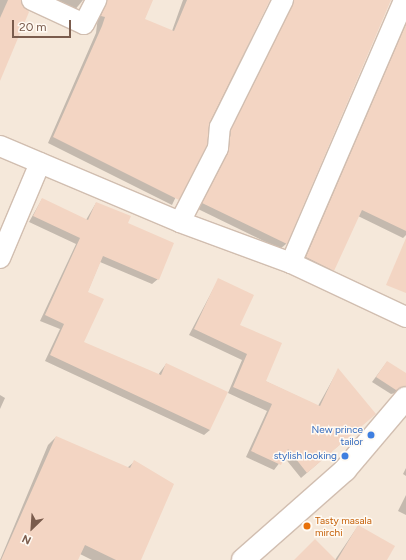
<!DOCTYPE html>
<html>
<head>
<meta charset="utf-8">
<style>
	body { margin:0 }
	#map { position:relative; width:406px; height:560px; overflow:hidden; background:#fdf6ec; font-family:Figtree,sans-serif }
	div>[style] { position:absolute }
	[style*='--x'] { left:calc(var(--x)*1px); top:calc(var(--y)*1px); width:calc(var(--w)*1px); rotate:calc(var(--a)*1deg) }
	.residential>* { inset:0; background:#f5e8da; transform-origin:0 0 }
	.shadow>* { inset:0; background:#0003 }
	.building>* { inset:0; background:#f3d5c3 }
	.roads { filter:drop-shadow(1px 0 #d1beb0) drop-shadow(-1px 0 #d1beb0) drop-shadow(0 1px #d1beb0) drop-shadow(0 -1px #d1beb0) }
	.street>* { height:20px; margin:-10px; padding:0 10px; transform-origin:10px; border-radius:10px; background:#fff }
	.secondary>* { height:22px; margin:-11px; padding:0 11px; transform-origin:11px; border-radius:11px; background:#fff }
	.dots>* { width:11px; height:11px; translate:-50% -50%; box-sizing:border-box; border:2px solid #fffaf3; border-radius:50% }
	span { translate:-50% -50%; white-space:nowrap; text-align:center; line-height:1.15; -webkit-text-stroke:3px #fffaf3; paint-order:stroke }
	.shop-label { font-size:10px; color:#366cbe }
	.right { translate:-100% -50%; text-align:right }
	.food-label { font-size:10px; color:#c56008 }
	.left { translate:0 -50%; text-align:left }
	.north { position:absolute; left:12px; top:508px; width:40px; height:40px; -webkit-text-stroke:3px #fffaf3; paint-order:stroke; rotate:205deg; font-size:11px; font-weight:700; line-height:16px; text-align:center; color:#7a5c4d }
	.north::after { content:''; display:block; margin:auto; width:14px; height:18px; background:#7a5c4d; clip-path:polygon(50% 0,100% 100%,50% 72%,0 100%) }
	.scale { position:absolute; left:12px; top:20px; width:59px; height:18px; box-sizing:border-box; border:2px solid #7a5c4d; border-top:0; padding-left:5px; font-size:12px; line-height:14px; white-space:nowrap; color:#7a5c4d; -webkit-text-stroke:3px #fffaf3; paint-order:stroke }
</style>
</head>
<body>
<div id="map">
	<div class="residential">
		<div style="left:0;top:0;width:406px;height:560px"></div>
	</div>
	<div class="shadow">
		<div style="clip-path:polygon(0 0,20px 0,0 79px)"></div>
		<div style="clip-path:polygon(48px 0,83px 0,74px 11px)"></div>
		<div style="clip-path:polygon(100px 0,152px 0,144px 20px,172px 31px,183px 0,269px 0,172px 205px,48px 143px,96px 33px)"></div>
		<div style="clip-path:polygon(287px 0,390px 0,286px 244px,280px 249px,198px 209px)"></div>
		<div style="clip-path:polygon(406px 19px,406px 235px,403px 238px,358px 216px,328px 276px,301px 263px)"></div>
		<div style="clip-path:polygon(42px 199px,86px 220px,96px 203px,127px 224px,158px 279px,152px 284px,100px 262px,87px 293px,83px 343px,158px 375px,166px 364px,210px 430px,204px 435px,45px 361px,60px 329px,40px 321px,76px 244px,29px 222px)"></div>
		<div style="clip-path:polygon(218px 280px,265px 381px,318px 406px,338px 370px,369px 419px,301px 478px,284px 457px,274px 470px,246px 457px,267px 411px,228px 393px,242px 360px,189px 335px)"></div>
		<div style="clip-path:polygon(387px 362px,406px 374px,404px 391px,391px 394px,372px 382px)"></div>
		<div style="clip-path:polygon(0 395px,5px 398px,0 409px)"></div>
		<div style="clip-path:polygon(56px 437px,127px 468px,134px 462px,140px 560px,92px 560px,80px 554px,77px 560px,0 560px,48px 445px)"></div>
		<div style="clip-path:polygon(406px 468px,406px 476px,403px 474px)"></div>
		<div style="clip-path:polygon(406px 495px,406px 515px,398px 511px)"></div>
		<div style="clip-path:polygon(358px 526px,386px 560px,335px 560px)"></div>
	</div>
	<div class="building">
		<div style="clip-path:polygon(8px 0,21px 0,29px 12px,0 81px,0 18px)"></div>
		<div style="clip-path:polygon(107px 0,153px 0,145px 19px,174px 31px,187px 0,270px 0,210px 122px,207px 145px,179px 200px,53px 137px,102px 26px,105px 17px,101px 16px)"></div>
		<div style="clip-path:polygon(294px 0,391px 0,287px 244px,202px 203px,228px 153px,231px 130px)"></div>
		<div style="clip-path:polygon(406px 24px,406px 231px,362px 210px,334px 271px,306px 257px)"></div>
		<div style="clip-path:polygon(42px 198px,88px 220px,96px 202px,131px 216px,128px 223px,174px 243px,159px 280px,103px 256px,88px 292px,104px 299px,84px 342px,161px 375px,166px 363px,228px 392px,210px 430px,50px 355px,64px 324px,45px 315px,80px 238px,33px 216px)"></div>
		<div style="clip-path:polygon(406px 238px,406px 293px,386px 285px)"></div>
		<div style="clip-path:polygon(218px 278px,254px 295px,240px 325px,282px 343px,266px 381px,320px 406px,338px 368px,376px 414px,307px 473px,288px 449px,281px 465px,251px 451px,272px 404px,233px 387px,247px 354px,194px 329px)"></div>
		<div style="clip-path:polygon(387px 361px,406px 373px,406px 386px,396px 390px,376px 377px)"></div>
		<div style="clip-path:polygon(56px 436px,130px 468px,134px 460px,174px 484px,141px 560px,116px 560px,85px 545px,78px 560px,1px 560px)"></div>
		<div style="clip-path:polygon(358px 525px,395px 546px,387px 560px,337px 560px)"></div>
		<div style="clip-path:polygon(315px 539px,336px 560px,294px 560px)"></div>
	</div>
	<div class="roads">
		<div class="street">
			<div style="--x:32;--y:0;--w:57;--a:24.8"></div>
			<div style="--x:84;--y:24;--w:27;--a:-63"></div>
			<div style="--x:0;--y:146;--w:195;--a:22.9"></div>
			<div style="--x:180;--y:222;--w:118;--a:20.3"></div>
			<div style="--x:291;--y:263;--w:127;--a:25.2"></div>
			<div style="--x:180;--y:222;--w:83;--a:-62.8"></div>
			<div style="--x:218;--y:148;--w:21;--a:-85"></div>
			<div style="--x:220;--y:127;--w:142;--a:-63.6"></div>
			<div style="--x:0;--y:258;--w:103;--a:-67.2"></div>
			<div style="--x:291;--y:263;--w:286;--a:-66.7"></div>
		</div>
		<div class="secondary">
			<div style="--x:243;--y:560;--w:136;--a:-41.4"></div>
			<div style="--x:345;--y:470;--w:94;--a:-49.7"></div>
		</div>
	</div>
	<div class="dots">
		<div style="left:371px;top:435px;background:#3f7fe0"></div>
		<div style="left:345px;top:456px;background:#3f7fe0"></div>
		<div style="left:307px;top:526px;background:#e8710a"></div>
	</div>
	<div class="shop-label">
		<span class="right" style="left:363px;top:435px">New prince<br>tailor</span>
		<span class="right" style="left:337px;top:456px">stylish looking</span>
	</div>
	<div class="food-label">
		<span class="left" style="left:315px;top:526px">Tasty masala<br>mirchi</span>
	</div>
	<div class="north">N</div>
	<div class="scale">20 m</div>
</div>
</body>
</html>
